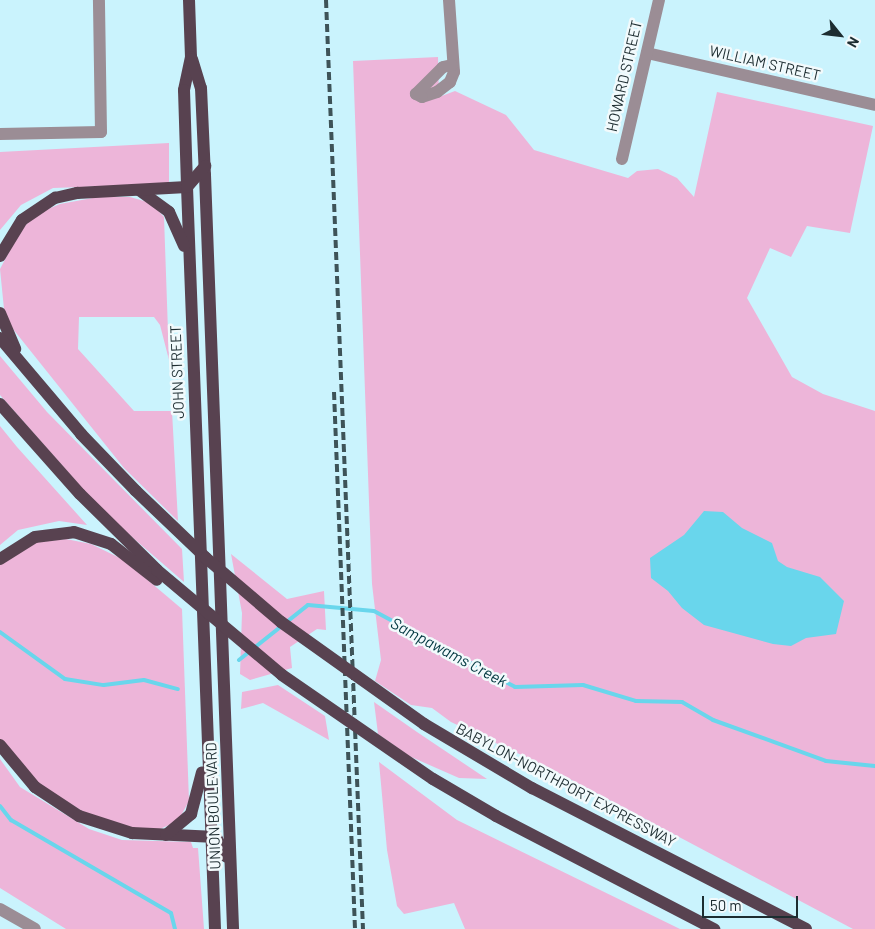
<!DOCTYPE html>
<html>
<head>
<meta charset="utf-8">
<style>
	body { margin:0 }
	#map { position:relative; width:875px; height:929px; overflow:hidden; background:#caf3fd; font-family:Barlow,sans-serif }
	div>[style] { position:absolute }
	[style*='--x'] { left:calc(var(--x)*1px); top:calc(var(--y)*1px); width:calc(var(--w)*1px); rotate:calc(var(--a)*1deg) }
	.green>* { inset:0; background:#edb5d9 }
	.water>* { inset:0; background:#69d6ec }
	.stream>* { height:4px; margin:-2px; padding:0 2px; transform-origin:2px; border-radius:2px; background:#69d6ec }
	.minor>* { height:12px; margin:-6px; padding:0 6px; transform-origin:6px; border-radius:6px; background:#9b8d95 }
	.major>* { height:12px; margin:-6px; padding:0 6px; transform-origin:6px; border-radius:6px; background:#584250 }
	.rail>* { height:4px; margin-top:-2px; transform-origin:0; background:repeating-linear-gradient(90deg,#3e5358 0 8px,transparent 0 12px) }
	.major-bridge>* { height:12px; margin:-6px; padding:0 6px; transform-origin:6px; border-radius:6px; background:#584250 }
	span { translate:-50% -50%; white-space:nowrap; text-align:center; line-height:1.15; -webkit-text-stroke:5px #f2fafc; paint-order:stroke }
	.street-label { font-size:15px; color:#1d2d31 }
	.water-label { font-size:16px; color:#00363f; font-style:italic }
	.north { position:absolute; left:815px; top:10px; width:50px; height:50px; -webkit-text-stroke:4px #f2fafc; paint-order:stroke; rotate:119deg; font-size:14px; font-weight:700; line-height:20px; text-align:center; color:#1d2d31 }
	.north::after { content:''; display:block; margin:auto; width:18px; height:22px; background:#1d2d31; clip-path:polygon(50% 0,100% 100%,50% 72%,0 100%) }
	.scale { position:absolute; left:702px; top:896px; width:96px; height:22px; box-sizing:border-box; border:2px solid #1d2d31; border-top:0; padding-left:6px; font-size:15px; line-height:18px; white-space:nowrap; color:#1d2d31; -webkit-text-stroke:4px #f2fafc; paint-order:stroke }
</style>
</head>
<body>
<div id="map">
	<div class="green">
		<div style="clip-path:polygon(438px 57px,439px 97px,455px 91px,506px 115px,534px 150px,628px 178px,637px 171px,658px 169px,677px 178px,694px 197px,717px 92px,873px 126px,850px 233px,807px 226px,791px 257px,770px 248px,747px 298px,792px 377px,823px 394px,875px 411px,875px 929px,853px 929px,547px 767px,451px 722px,432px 708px,411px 705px,375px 681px,381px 660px,372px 584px,353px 61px)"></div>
		<div style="clip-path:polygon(169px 143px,169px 184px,53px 188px,21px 205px,0 230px,0 152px)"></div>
		<div style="clip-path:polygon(98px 197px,130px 197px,151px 203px,164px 217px,169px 360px,160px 325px,154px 317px,79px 317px,78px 349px,134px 411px,172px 411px,178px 521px,124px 468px,5px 319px,0 269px,21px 229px,39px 213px,60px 204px)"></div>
		<div style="clip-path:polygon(0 356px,47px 412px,182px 549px,184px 582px,103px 512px,0 395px)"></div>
		<div style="clip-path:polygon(0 426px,17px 447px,87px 525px,59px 521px,18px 530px,0 545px)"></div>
		<div style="clip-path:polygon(66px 539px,91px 544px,124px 560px,182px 609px,189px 801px,178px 821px,160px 829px,127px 829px,97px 820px,41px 786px,0 739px,0 565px,37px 542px)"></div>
		<div style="clip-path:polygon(231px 554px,287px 599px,324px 591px,326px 630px,317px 629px,290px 647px,292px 668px,250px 680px,240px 674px,242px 613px)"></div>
		<div style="clip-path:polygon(278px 685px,325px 716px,329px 740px,263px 703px,241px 709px,242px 692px)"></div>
		<div style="clip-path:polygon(374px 702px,417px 732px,487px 779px,459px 778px,409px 756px,378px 734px)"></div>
		<div style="clip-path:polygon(0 759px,20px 787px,89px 829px,122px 840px,191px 842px,193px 848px,198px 848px,204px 929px,66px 929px,0 888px)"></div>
		<div style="clip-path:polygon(379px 762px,457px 820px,680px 929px,465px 929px,454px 903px,404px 914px,397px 906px,387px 850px)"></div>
	</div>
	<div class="water">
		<div style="clip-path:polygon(704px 511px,723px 512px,742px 528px,772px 543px,778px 561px,787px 567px,820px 577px,844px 601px,836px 634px,806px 638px,791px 646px,773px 644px,704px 625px,682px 608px,668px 591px,651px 578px,650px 558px,684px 535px)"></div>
	</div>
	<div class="stream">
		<div style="--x:0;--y:632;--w:80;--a:35.9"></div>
		<div style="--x:65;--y:679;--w:39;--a:9"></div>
		<div style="--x:104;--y:685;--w:40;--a:-7.1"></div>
		<div style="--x:144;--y:680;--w:35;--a:15"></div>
		<div style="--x:239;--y:660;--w:88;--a:-38.6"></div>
		<div style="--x:308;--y:605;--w:66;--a:5.2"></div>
		<div style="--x:374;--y:611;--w:160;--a:28.3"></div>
		<div style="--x:515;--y:687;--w:68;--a:-1.7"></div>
		<div style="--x:583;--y:685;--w:55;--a:16.8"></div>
		<div style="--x:636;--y:701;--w:46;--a:1.2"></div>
		<div style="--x:682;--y:702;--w:36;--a:30"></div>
		<div style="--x:713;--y:720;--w:120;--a:19.9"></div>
		<div style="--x:826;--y:761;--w:49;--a:5.8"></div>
		<div style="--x:0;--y:806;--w:18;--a:52"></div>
		<div style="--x:11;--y:820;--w:185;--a:30.2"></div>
		<div style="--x:171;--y:913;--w:16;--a:76"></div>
	</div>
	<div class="minor">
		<div style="--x:449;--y:0;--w:72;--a:86"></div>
		<div style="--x:454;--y:72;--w:11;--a:112"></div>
		<div style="--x:450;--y:82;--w:16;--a:142"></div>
		<div style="--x:437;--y:92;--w:16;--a:162"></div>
		<div style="--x:422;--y:97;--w:7;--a:-153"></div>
		<div style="--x:416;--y:94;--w:38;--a:-45"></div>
		<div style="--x:443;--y:67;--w:9;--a:-13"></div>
		<div style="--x:647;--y:53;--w:234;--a:12.8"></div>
		<div style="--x:0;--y:134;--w:101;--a:-1.1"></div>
		<div style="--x:101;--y:132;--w:132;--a:-90.9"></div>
		<div style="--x:622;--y:159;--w:163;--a:-76.9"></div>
		<div style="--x:0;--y:909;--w:40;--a:29.7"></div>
	</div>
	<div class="major">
		<div style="--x:189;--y:0;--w:57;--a:88"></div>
		<div style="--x:191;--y:57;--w:34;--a:102"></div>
		<div style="--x:184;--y:90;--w:97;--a:88.2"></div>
		<div style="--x:187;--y:187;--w:743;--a:87.84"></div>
		<div style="--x:192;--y:59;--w:30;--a:73"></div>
		<div style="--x:201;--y:88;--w:87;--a:87.4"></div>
		<div style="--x:205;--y:175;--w:755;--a:87.87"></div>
		<div style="--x:139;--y:190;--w:37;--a:36"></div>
		<div style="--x:169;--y:212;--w:37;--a:66"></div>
		<div style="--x:0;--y:256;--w:42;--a:-58.6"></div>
		<div style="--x:22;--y:220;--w:40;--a:-34"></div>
		<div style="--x:55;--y:198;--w:23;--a:-13"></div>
		<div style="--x:77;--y:193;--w:110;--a:-3.1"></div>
		<div style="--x:187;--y:187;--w:28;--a:-49"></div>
		<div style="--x:0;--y:313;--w:39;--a:67"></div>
		<div style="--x:0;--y:338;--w:126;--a:49.8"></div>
		<div style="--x:81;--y:434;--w:79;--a:46"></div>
		<div style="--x:0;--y:404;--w:120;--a:48.4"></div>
		<div style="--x:80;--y:494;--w:108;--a:44.6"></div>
		<div style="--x:0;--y:559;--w:41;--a:-32.2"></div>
		<div style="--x:35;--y:537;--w:39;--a:-7"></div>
		<div style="--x:74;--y:532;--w:39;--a:18"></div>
		<div style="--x:111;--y:544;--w:58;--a:38"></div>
		<div style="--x:424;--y:724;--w:126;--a:30.7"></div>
		<div style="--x:532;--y:788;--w:308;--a:27.2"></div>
		<div style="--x:0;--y:745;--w:55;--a:50.2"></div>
		<div style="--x:35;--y:787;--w:53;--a:33.4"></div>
		<div style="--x:79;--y:816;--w:56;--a:17.8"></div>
		<div style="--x:132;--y:833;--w:84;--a:2.7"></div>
		<div style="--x:216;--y:837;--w:22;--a:63"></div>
		<div style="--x:433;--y:779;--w:73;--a:30.4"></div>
		<div style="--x:496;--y:816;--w:246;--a:27.4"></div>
		<div style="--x:166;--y:835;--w:33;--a:-40"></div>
		<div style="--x:191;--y:814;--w:43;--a:-75.3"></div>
	</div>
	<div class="rail">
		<div style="--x:326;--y:0;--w:930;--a:87.72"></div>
		<div style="--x:334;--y:392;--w:537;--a:87.76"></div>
	</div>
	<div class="major-bridge">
		<div style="--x:136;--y:491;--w:97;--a:43.7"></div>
		<div style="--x:206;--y:558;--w:99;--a:40.5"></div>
		<div style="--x:281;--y:622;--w:176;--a:35.5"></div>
		<div style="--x:157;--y:570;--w:163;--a:40"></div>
		<div style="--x:282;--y:675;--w:183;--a:34.6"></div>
	</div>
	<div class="street-label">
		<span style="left:765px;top:63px;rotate:13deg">WILLIAM STREET</span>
		<span style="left:624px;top:76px;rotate:-77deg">HOWARD STREET</span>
		<span style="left:177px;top:372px;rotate:-92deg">JOHN STREET</span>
		<span style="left:566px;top:785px;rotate:28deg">BABYLON-NORTHPORT EXPRESSWAY</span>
		<span style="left:213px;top:806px;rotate:-92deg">UNION BOULEVARD</span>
	</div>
	<div class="water-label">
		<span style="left:449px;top:652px;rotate:28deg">Sampawams Creek</span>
	</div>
	<div class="north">N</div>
	<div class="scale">50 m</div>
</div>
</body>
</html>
